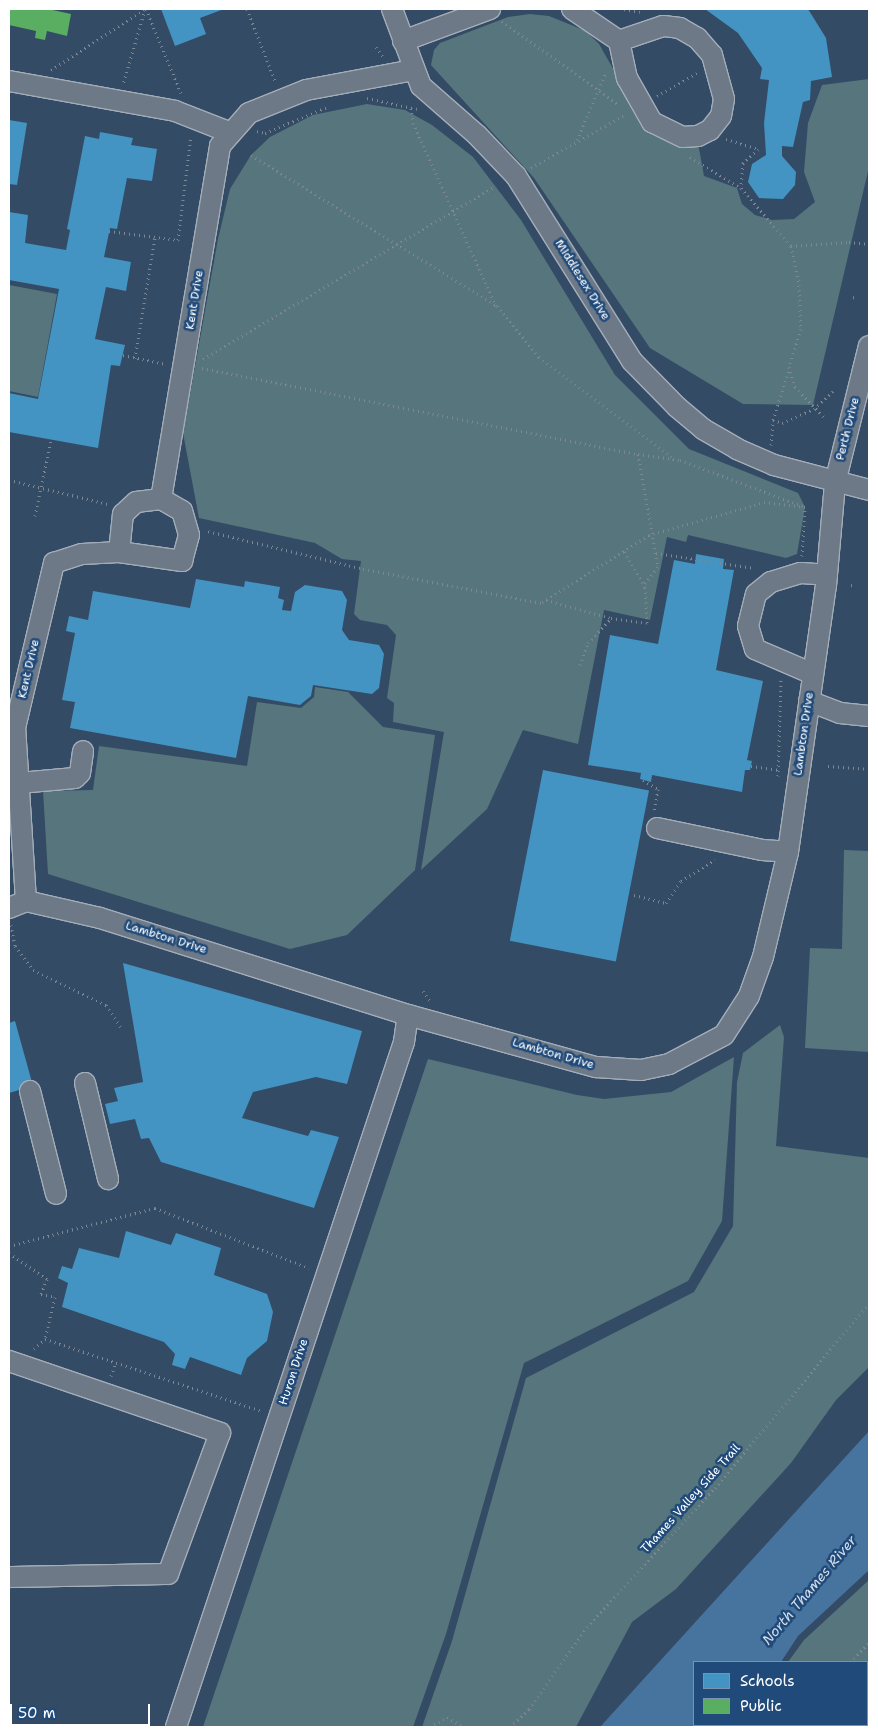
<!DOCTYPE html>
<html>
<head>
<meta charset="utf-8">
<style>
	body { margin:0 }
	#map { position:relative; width:878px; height:1736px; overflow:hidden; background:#344b65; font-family:"Shantell Sans",sans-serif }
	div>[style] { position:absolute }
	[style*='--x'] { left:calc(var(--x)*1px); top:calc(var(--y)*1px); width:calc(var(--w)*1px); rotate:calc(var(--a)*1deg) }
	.green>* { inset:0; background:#56757d }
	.water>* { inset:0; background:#47739f }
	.schools>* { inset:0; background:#4393c3; transform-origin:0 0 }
	.public>* { inset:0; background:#5aae61 }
	.path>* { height:3px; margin-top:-1.5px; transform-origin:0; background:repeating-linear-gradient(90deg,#7e8895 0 1px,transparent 0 5px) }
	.roads { filter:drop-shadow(1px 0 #a4aeba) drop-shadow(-1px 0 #a4aeba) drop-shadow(0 1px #a4aeba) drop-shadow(0 -1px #a4aeba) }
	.minor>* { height:20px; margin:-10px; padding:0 10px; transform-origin:10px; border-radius:10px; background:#6d7986 }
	span { translate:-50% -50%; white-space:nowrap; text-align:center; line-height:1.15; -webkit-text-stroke:5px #1f4a7a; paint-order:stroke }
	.street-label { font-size:12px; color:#fff }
	.water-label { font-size:14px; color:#d2dde8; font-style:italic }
	.frame { position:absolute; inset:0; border:10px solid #fff; pointer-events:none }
	.legend { position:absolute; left:693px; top:1661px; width:175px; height:65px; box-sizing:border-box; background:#1f4a7a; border:1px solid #7992af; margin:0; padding:6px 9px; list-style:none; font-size:15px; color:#fff }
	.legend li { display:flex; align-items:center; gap:10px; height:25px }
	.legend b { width:25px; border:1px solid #7992af }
	.scale { position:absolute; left:10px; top:1704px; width:140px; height:22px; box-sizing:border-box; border:2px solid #fff; border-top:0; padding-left:6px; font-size:15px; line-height:18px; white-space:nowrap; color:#fff; -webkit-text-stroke:4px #1f4a7a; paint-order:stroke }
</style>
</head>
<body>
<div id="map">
	<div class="green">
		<div style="clip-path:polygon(530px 14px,549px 16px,586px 31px,599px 44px,636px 109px,698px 143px,704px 176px,737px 188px,742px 204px,755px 215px,772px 220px,794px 219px,815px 202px,804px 172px,808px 123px,822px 85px,869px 79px,869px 167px,813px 405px,743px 404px,650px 348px,534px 178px,431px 65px,434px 50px,440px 43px,508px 17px)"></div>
		<div style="clip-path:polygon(367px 104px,405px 110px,432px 125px,473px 157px,521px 220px,615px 375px,689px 449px,798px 493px,805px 507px,797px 554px,786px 558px,688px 535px,686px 542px,667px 537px,650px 620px,604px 610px,578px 744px,523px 730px,487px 809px,421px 870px,444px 732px,393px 722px,394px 703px,387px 698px,396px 635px,387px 625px,360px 620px,354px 614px,361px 561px,342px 559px,315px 543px,199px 518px,183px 433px,218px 239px,230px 189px,251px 155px,270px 137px,313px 115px)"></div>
		<div style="clip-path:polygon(9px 285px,57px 294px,38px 397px,9px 391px)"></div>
		<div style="clip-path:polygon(315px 687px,348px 692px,383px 727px,435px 735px,415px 870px,347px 935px,290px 949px,48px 874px,43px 791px,93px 790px,99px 746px,247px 766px,257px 702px,301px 708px,314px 697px)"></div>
		<div style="clip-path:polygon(844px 850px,869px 851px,869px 1052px,805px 1048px,810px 948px,842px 949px)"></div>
		<div style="clip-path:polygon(780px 1025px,784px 1037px,776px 1146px,869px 1158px,869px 1367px,836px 1400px,791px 1463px,676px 1589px,632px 1622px,576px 1727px,422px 1727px,452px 1641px,526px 1378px,694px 1292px,733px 1226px,737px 1082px,743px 1053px)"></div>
		<div style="clip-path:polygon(734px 1057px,722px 1221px,688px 1281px,524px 1363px,446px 1634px,413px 1727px,203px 1727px,428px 1059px,577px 1095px,604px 1099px,671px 1092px)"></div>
		<div style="clip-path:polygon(869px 1580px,869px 1727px,747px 1727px,867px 1725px,867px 1662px,788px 1662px,804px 1640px)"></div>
	</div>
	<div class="water">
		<div style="clip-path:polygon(869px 1431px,869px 1570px,798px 1636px,781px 1662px,694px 1662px,694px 1725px,744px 1725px,743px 1727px,600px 1727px)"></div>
	</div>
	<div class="schools">
		<div style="clip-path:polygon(161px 9px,224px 9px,200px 18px,206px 34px,175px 46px)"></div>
		<div style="clip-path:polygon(705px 9px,808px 9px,826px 38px,832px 77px,811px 81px,810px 100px,803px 102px,793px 147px,782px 146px,782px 156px,796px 172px,795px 185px,783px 199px,759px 198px,748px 182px,752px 164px,766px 155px,764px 123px,769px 80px,760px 79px,762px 68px,738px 33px)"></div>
		<div style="clip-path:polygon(9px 120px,27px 123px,17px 185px,9px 184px)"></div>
		<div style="clip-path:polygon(100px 132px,133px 138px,131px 145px,157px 149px,152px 181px,127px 178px,117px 229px,110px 228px,104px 257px,131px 262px,126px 291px,106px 287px,95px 339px,125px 345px,120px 366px,111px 365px,98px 448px,9px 432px,9px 393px,38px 399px,59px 289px,9px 280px,9px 212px,28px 215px,25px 243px,66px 250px,70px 230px,67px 229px,85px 136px,99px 139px)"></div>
		<div style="clip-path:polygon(696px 554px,724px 559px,723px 569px,734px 570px,716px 670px,763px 681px,747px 760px,752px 761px,750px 770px,745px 770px,742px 792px,652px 775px,651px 782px,640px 779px,641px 773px,588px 765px,610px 635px,658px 644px,674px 560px,695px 564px)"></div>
		<div style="clip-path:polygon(196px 579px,244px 587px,245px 581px,280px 587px,278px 598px,284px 600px,282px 610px,291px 611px,295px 592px,305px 585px,342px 591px,347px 600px,342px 630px,349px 640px,379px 645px,384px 654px,379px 688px,372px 694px,313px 685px,311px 696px,300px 705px,248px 696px,236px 758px,70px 728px,75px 702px,62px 700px,75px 633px,66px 631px,69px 616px,88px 620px,93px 591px,190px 608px)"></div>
		<div style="left:543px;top:770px;width:108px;height:174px;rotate:11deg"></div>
		<div style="clip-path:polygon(123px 963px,362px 1031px,347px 1084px,316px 1077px,253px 1092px,242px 1118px,308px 1136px,311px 1130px,339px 1137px,314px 1208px,161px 1162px,149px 1138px,141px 1139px,135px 1119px,110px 1124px,105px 1104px,118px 1101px,114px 1088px,143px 1082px)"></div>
		<div style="clip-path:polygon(15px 1021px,33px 1086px,9px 1093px,9px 1023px)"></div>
		<div style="clip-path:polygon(126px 1231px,171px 1245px,176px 1233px,221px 1248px,214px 1275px,267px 1294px,273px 1312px,267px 1341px,247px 1358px,241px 1375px,190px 1357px,185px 1369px,172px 1365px,175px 1354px,164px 1342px,62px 1307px,68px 1283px,58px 1278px,62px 1266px,72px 1269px,79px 1248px,119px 1258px)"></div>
	</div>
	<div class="public">
		<div style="clip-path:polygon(9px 9px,48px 9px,71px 14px,67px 36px,47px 31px,45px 40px,35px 38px,36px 31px,9px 25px)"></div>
	</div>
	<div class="path">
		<div style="--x:146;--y:9;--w:91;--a:67.4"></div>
		<div style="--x:247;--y:9;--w:77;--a:68.7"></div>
		<div style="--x:624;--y:9;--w:16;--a:11"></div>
		<div style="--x:502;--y:21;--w:144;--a:35.7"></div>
		<div style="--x:376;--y:47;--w:12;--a:55"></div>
		<div style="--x:51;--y:70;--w:112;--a:-33"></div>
		<div style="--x:145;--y:9;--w:78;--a:106.3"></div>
		<div style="--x:657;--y:96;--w:46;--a:-29.9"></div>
		<div style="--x:367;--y:98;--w:51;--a:12.4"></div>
		<div style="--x:411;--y:108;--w:15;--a:82"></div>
		<div style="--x:413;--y:123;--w:201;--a:65.6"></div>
		<div style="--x:257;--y:131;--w:8;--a:14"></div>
		<div style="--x:265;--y:133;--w:67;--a:-22.8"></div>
		<div style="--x:726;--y:139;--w:34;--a:17"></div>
		<div style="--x:758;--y:149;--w:21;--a:137"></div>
		<div style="--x:743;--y:163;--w:25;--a:95"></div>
		<div style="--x:741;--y:188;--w:77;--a:49.2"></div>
		<div style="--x:791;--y:246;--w:40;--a:78"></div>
		<div style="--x:799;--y:285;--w:44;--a:87.4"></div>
		<div style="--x:801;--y:329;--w:40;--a:108"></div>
		<div style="--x:789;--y:367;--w:21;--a:73"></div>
		<div style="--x:795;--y:387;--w:43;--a:45.9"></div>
		<div style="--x:577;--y:140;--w:74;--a:-66.9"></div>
		<div style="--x:251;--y:155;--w:289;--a:31.5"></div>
		<div style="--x:497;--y:306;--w:66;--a:50.5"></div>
		<div style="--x:539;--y:357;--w:170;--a:36.9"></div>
		<div style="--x:690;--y:157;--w:60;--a:31.3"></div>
		<div style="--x:531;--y:168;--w:109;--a:-29.6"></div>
		<div style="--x:109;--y:231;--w:70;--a:7.4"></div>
		<div style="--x:178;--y:240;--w:105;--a:-82.9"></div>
		<div style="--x:791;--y:246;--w:58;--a:-3.9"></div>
		<div style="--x:849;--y:242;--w:20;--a:6"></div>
		<div style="--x:853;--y:297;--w:4;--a:14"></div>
		<div style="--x:123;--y:355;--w:44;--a:11.8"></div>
		<div style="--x:135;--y:358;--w:123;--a:-80.6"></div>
		<div style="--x:203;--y:359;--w:340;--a:-30.6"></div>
		<div style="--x:202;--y:368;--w:444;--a:11.2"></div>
		<div style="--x:638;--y:454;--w:42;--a:8.1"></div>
		<div style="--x:680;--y:460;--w:134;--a:20.6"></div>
		<div style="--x:805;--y:507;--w:40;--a:-172.9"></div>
		<div style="--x:765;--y:502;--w:121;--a:164.1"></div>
		<div style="--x:649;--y:535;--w:128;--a:147.8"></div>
		<div style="--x:541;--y:603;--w:184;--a:-169.1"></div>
		<div style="--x:360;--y:568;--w:157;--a:-166.4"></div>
		<div style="--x:773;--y:420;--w:9;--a:18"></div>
		<div style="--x:782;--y:423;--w:35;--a:-24"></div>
		<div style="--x:814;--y:409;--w:26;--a:-43"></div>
		<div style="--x:771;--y:445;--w:25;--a:-85"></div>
		<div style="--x:773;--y:420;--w:53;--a:-72.6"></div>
		<div style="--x:638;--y:454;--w:115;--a:80"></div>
		<div style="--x:658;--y:567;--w:23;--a:128"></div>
		<div style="--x:9;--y:480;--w:102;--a:13.6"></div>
		<div style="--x:35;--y:516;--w:78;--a:-78.1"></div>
		<div style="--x:656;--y:553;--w:99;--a:8.7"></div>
		<div style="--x:802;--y:556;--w:49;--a:-86.5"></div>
		<div style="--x:851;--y:585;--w:5;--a:11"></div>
		<div style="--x:546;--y:600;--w:67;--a:15.5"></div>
		<div style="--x:611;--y:618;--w:36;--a:8"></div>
		<div style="--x:647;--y:623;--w:36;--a:-93"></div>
		<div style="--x:645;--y:587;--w:42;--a:-120.3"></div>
		<div style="--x:580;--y:665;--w:23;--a:-70"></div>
		<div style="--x:588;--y:643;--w:34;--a:-47"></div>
		<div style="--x:751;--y:766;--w:27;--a:8"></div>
		<div style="--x:828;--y:766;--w:39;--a:4"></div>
		<div style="--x:778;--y:776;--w:96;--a:-88.2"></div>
		<div style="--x:643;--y:780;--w:17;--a:31"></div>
		<div style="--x:658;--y:789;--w:22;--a:100"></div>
		<div style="--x:634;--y:895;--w:33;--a:14"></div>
		<div style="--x:666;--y:903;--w:27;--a:-56"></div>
		<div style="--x:681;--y:881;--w:40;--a:-32"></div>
		<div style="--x:11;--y:925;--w:21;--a:79"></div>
		<div style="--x:15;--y:946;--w:30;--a:53"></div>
		<div style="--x:33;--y:970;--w:81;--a:25.6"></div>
		<div style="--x:106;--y:1005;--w:30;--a:56"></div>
		<div style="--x:423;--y:991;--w:11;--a:56"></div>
		<div style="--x:9;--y:1246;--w:151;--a:-14.6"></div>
		<div style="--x:155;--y:1208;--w:165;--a:21.3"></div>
		<div style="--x:9;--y:1253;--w:46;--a:34.4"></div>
		<div style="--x:47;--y:1279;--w:16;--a:112"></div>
		<div style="--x:41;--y:1294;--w:14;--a:12"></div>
		<div style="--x:55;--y:1297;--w:43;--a:103.4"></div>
		<div style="--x:45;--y:1339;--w:228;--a:18.4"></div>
		<div style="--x:34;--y:1349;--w:15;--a:-42"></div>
		<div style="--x:111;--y:1376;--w:15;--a:-70"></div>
		<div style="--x:850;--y:1662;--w:27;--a:-45"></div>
		<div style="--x:430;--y:1727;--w:20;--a:-30"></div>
		<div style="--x:447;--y:1717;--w:19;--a:32"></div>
		<div style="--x:510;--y:1727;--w:26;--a:-43"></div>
		<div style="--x:529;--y:1709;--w:100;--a:-54.7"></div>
		<div style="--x:587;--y:1627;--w:189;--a:-47.4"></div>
		<div style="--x:715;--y:1488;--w:241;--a:-50.2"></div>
		<div style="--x:826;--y:1727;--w:2;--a:-63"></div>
	</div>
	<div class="roads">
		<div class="minor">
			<div style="--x:392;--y:9;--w:82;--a:69.4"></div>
			<div style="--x:421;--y:86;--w:74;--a:41.2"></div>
			<div style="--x:477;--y:135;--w:57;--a:46.4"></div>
			<div style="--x:516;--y:176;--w:218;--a:57.9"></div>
			<div style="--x:632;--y:361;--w:64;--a:45.6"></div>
			<div style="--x:677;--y:407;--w:34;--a:40"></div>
			<div style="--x:703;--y:429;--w:39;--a:30"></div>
			<div style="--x:737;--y:449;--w:40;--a:23.4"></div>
			<div style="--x:774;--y:465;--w:98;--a:14.7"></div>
			<div style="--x:572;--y:9;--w:57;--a:34.2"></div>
			<div style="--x:619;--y:41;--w:38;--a:78"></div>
			<div style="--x:627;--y:78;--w:51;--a:60.4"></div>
			<div style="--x:652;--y:122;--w:34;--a:26"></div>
			<div style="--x:683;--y:137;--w:15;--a:-4"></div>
			<div style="--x:698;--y:136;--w:13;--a:-27"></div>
			<div style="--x:710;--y:130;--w:18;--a:-52"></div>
			<div style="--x:721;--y:116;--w:17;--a:-80"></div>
			<div style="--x:724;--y:99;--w:46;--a:-105.3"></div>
			<div style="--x:712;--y:55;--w:23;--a:-131"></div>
			<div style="--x:697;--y:38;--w:20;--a:-150"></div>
			<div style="--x:680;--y:28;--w:17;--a:-173"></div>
			<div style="--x:663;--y:26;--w:46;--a:161.2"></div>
			<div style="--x:403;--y:41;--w:93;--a:-20.2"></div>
			<div style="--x:9;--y:81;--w:169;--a:10.2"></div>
			<div style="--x:175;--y:111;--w:60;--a:21.4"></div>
			<div style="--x:161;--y:499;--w:358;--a:-80.5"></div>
			<div style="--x:220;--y:146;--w:44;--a:-48.7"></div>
			<div style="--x:249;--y:113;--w:61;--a:-22"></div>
			<div style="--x:306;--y:90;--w:110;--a:-10.5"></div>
			<div style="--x:813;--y:674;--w:63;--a:-156.7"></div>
			<div style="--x:755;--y:649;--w:24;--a:-107"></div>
			<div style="--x:748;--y:626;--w:33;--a:-76"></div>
			<div style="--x:756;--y:594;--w:19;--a:-39"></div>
			<div style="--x:771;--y:582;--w:31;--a:-17"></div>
			<div style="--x:801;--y:573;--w:26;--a:4"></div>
			<div style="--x:809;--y:701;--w:33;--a:21"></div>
			<div style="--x:840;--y:713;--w:29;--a:6"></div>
			<div style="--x:19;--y:783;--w:56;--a:-5.1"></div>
			<div style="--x:75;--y:778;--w:7;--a:-45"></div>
			<div style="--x:80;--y:773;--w:22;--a:-82"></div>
			<div style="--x:657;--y:828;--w:107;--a:11.8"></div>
			<div style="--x:762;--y:850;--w:26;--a:4"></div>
			<div style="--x:26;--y:901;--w:173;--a:-93.6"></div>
			<div style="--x:15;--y:728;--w:170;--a:-76.7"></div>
			<div style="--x:54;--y:563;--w:29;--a:-18"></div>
			<div style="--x:82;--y:554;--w:37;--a:-3"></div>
			<div style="--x:119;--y:552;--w:64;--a:8.1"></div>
			<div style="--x:182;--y:561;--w:27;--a:-75"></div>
			<div style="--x:189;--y:535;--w:25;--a:-106"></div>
			<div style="--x:182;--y:511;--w:24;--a:-150"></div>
			<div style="--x:161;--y:499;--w:25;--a:173"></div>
			<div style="--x:136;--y:502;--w:18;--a:137"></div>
			<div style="--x:123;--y:514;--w:38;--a:96"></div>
			<div style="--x:9;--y:908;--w:18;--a:-22"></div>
			<div style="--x:26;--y:901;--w:76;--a:12.9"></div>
			<div style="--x:100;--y:918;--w:323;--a:17.5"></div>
			<div style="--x:408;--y:1015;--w:195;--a:15.5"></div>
			<div style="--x:596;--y:1067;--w:45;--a:3.8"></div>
			<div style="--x:641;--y:1070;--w:29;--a:-12"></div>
			<div style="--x:669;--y:1064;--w:62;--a:-27.8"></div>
			<div style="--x:724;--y:1035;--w:46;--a:-57.3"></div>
			<div style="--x:749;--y:996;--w:41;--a:-70.3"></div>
			<div style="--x:763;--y:957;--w:108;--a:-76.6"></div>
			<div style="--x:788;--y:852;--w:269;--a:-81.9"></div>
			<div style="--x:826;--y:586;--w:103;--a:-85"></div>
			<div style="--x:835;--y:483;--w:141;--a:-76.1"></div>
			<div style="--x:85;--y:1083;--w:99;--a:76.5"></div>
			<div style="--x:30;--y:1091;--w:106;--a:75.8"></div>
			<div style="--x:9;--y:1361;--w:223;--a:18.8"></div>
			<div style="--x:220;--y:1433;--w:150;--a:110.2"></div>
			<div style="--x:168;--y:1574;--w:159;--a:178.9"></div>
			<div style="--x:176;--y:1727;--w:722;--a:-71.59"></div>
			<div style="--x:404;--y:1042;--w:27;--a:-82"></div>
		</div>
	</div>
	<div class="street-label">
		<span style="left:582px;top:280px;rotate:58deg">Middlesex Drive</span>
		<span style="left:195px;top:300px;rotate:-81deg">Kent Drive</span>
		<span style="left:848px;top:429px;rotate:-76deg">Perth Drive</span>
		<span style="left:29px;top:669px;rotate:-77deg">Kent Drive</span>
		<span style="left:804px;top:734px;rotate:-82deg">Lambton Drive</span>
		<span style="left:166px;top:938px;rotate:17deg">Lambton Drive</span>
		<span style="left:553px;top:1054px;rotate:16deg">Lambton Drive</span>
		<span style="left:294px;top:1372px;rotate:-72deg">Huron Drive</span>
		<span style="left:691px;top:1499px;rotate:-48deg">Thames Valley Side Trail</span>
	</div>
	<div class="water-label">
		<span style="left:809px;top:1590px;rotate:-50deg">North Thames River</span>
	</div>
	<div class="frame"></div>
	<ul class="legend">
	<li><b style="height:14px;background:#4393c3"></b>Schools</li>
	<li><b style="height:14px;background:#5aae61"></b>Public</li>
	</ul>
	<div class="scale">50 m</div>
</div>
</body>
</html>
